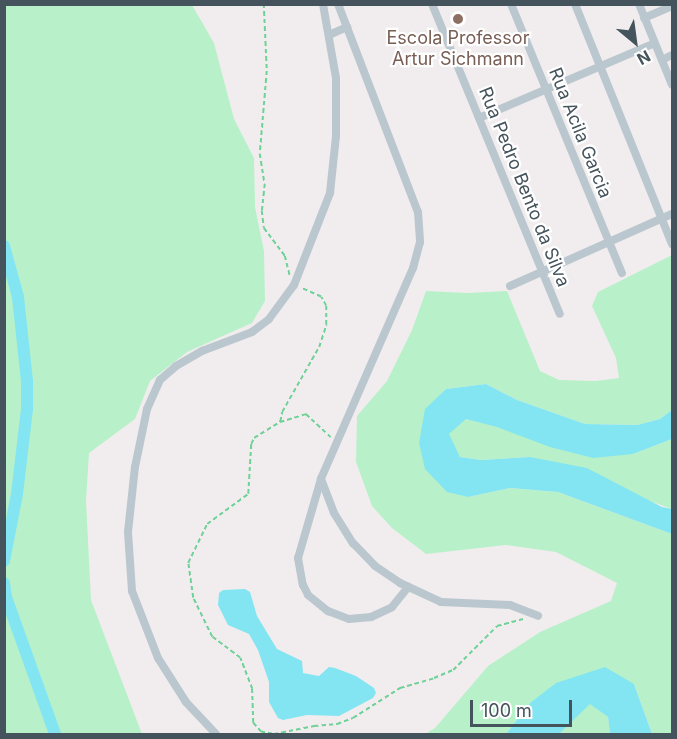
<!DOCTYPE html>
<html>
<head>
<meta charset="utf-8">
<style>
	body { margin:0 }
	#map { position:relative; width:677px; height:739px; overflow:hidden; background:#f1edee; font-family:Inter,sans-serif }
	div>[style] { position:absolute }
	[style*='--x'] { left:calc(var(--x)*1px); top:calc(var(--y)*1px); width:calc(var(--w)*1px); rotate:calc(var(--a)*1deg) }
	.green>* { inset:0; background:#b8f1c9 }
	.water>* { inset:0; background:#83e5f1 }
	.stream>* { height:2px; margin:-1px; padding:0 1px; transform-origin:1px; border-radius:1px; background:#83e5f1 }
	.river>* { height:12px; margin:-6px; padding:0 6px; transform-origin:6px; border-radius:6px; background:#83e5f1 }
	.path>* { height:1.5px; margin-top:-0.75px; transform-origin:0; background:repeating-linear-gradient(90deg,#6ed197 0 4.5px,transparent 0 7.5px) }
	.minor>* { height:8px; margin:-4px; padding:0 4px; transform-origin:4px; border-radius:4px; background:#bbc7ce }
	.dots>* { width:16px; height:16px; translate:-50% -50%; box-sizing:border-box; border:3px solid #fff; border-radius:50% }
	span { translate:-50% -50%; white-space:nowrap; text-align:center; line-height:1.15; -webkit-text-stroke:4.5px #fff; paint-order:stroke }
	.education-label { font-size:18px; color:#785e54 }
	.street-label { font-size:18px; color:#45535c }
	.frame { position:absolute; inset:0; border:6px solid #45535c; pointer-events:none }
	.north { position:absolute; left:605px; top:12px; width:60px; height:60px; -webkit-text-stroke:4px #fff; paint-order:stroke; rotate:151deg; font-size:16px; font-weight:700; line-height:24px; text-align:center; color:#45535c }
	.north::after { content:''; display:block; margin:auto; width:21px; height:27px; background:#45535c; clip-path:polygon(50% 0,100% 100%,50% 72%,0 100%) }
	.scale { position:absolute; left:470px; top:700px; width:102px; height:27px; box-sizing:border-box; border:3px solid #45535c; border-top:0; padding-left:8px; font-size:18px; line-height:21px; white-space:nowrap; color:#45535c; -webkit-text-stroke:4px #fff; paint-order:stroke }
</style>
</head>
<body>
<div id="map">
	<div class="green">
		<div style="clip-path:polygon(4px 5px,192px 5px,214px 43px,234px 119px,254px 158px,255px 207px,264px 251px,265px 301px,252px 323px,187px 352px,150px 381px,135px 419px,89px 453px,86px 501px,91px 600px,142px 734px,5px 734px)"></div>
		<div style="clip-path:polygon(672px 255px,672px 410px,660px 419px,637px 425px,585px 424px,517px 400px,486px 384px,446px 389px,425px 410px,468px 497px,510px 488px,558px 492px,672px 534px,672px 734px,652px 734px,634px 684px,530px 703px,506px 734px,425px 734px,435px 728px,488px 666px,540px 632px,611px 601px,617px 583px,556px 552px,506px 545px,426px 554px,392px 528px,372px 506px,356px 462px,357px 416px,387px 381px,412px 330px,426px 291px,467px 293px,507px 291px,540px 371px,559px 380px,596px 381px,619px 378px,616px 358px,592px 306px,598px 292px)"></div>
		<div style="clip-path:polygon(466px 419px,633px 454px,672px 439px,672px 509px,530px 457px,481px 460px,460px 457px,448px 434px)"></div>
		<div style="clip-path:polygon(590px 703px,608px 717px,610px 734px,559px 734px)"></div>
	</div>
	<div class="water">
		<div style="clip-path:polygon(486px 384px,517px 400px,585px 424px,637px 425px,660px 419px,672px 410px,672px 439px,633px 454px,593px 458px,550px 447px,497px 427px,466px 419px,449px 434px,460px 457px,481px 460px,530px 457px,587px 468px,662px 507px,672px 509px,672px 534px,558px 492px,510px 488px,468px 497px,447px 492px,425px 469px,419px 443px,425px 409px,446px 389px)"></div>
		<div style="clip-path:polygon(245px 589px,250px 592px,257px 616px,277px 649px,302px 661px,303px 673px,319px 676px,329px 667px,335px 668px,356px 676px,374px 688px,376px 693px,373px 698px,339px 716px,307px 715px,283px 720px,278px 718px,269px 702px,269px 682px,258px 650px,249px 634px,228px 625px,218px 605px,219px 593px,223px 590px)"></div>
		<div style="clip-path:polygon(605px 667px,634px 684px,652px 734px,610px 734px,608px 717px,590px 704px,559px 734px,506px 734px,530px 703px,556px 683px)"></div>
	</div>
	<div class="stream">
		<div style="--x:4;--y:590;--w:1;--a:0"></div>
	</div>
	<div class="river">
		<div style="--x:4;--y:246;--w:53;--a:74.6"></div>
		<div style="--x:18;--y:297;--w:84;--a:83.9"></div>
		<div style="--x:27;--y:381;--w:28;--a:90"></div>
		<div style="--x:27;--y:409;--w:86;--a:96.7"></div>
		<div style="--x:17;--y:494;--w:68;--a:101"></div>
		<div style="--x:4;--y:583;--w:14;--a:82"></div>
		<div style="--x:6;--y:597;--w:145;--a:70.3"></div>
	</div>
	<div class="path">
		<div style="--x:264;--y:4;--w:67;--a:87.4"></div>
		<div style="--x:267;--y:71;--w:83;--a:94.8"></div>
		<div style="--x:260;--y:154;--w:30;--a:81"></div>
		<div style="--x:265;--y:184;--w:27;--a:96"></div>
		<div style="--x:262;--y:211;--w:17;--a:83"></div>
		<div style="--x:264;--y:228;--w:35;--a:53"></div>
		<div style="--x:285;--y:256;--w:21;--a:76"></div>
		<div style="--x:280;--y:422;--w:10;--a:-79"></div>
		<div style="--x:282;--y:412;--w:75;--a:-60.4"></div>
		<div style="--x:319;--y:347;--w:23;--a:-72"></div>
		<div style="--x:326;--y:325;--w:19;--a:-90"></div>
		<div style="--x:326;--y:306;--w:10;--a:-119"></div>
		<div style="--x:321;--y:297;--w:22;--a:-156"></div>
		<div style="--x:272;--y:734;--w:11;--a:-170"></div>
		<div style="--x:261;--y:732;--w:12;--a:-132"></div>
		<div style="--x:253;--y:723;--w:34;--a:-92"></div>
		<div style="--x:252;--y:689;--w:33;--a:-111"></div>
		<div style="--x:240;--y:658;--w:35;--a:-143"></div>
		<div style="--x:212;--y:637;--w:43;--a:-116"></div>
		<div style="--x:193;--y:598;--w:35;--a:-98"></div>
		<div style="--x:188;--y:563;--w:43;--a:-64"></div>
		<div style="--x:207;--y:524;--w:51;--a:-36.2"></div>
		<div style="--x:248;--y:494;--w:50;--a:-86.6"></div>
		<div style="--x:251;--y:444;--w:7;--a:-63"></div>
		<div style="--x:254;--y:438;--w:31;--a:-32"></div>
		<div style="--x:280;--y:422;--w:27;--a:-17"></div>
		<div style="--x:306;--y:414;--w:34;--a:43"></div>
		<div style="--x:274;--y:734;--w:41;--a:-11.3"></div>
		<div style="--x:314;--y:726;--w:23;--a:-5"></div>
		<div style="--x:337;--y:724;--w:17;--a:-21"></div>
		<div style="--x:353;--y:718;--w:56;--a:-32.6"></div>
		<div style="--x:400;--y:688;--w:35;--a:-16"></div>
		<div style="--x:434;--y:678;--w:21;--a:-23"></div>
		<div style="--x:453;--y:670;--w:62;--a:-45"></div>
		<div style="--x:497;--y:626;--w:27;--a:-15"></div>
	</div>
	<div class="minor">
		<div style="--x:338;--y:4;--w:223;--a:69"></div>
		<div style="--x:418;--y:212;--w:30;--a:86"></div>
		<div style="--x:420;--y:242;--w:27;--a:105"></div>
		<div style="--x:413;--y:268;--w:230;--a:113.6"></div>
		<div style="--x:321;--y:479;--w:82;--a:106.2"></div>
		<div style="--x:298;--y:558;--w:27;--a:80"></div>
		<div style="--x:303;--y:585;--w:11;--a:63"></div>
		<div style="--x:308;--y:595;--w:26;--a:39"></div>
		<div style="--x:328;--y:611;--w:22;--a:21"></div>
		<div style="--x:349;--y:619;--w:22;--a:-5"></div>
		<div style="--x:371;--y:617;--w:23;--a:-25"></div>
		<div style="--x:392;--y:607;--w:26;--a:-51"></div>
		<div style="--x:432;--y:4;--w:335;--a:67.6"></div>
		<div style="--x:511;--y:4;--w:291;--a:67.6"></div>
		<div style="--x:575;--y:4;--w:259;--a:68"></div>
		<div style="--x:639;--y:4;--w:87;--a:67.8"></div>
		<div style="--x:644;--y:18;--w:30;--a:-23"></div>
		<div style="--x:329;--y:35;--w:20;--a:-24"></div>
		<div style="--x:662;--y:60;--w:11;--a:-27"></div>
		<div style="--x:479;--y:118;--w:191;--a:-23.1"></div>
		<div style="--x:510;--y:286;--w:177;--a:-24"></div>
		<div style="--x:321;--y:479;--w:36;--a:69"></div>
		<div style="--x:334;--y:513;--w:36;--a:58"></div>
		<div style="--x:353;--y:543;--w:32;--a:46"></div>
		<div style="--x:375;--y:566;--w:30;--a:34"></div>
		<div style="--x:400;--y:583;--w:45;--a:24.9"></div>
		<div style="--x:441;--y:602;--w:69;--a:2.5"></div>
		<div style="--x:510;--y:605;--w:30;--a:21"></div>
		<div style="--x:216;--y:734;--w:44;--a:-133.2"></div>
		<div style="--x:186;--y:702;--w:52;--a:-122.5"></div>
		<div style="--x:158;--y:658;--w:72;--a:-111.2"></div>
		<div style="--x:132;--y:591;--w:59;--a:-93.9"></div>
		<div style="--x:128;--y:532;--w:65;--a:-83.9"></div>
		<div style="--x:135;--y:467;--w:59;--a:-78.3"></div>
		<div style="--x:147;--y:409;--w:32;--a:-66"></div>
		<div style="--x:160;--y:380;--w:21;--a:-41"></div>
		<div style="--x:176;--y:366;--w:30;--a:-30"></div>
		<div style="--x:202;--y:351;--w:53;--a:-20.8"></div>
		<div style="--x:252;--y:332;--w:21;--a:-37"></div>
		<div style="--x:269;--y:319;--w:42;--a:-53.7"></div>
		<div style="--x:294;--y:285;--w:99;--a:-68.6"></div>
		<div style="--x:330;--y:193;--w:57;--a:-84"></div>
		<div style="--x:336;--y:136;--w:58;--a:-90"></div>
		<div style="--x:336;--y:78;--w:75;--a:-100"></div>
	</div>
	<div class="dots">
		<div style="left:458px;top:19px;background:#8d6e63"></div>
	</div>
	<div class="education-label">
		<span style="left:458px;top:49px">Escola Professor<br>Artur Sichmann</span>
	</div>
	<div class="street-label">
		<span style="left:580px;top:133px;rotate:68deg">Rua Acila Garcia</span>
		<span style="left:524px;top:187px;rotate:68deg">Rua Pedro Bento da Silva</span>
	</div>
	<div class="frame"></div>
	<div class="north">N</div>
	<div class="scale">100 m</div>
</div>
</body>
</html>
